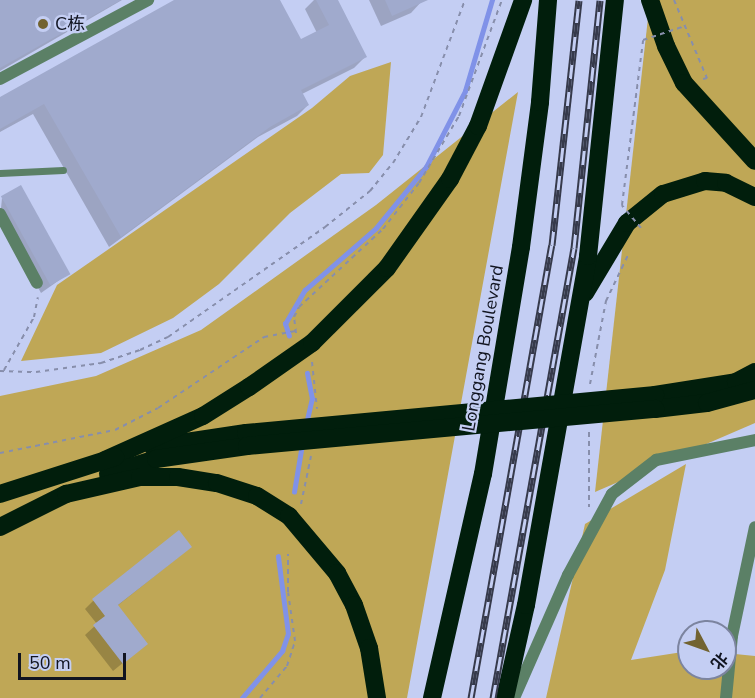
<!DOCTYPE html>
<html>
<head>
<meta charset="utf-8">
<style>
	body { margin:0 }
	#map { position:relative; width:755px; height:698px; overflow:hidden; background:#c4cef3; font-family:"Nunito Sans","Noto Sans SC",sans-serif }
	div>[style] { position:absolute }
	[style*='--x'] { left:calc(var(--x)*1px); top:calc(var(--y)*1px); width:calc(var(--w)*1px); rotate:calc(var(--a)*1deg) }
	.green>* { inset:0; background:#bfa756 }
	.shadow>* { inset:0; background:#0003 }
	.stream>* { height:4.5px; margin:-2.25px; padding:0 2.25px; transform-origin:2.25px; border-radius:2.25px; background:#8092e8 }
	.building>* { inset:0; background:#a0aacd; transform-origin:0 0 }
	.path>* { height:2px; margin-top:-1px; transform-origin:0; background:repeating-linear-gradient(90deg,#878eab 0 4.5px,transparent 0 9px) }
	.lane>* { height:7px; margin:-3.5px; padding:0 3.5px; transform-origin:3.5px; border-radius:3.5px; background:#5b8066 }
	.street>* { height:12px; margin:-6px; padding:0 6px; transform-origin:6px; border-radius:6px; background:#5b8066 }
	.highway>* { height:18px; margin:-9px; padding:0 9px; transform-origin:9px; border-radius:9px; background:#011e0c }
	.rail>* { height:7px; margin-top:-3.5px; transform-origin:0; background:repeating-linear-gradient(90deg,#c4cef3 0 14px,#363a4b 0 28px); box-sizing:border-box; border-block:2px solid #363a4b }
	.path-bridge>* { height:2px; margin-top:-1px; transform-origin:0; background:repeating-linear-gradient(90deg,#878eab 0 4.5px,transparent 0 9px) }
	.highway-bridge>* { height:18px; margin:-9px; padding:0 9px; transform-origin:9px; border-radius:9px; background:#011e0c }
	.dots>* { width:16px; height:16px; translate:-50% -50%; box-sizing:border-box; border:3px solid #c4cef3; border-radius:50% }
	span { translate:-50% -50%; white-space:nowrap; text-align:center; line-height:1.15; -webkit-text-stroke:4.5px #c4cef3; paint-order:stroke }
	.poi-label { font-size:18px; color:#111420 }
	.left { translate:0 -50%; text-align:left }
	.street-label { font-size:18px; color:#111420 }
	.north { position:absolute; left:677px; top:620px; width:60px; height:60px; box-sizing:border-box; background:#c4cef3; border:2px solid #7c849f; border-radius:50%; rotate:131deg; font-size:16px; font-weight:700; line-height:24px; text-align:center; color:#111420 }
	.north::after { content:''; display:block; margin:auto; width:21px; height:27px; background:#726331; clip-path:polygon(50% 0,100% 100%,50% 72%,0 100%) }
	.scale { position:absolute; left:18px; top:653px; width:108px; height:27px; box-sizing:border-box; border:3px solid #111420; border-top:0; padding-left:8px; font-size:18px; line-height:21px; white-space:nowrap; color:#111420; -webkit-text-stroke:4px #c4cef3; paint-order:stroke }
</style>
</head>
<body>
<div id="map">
	<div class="green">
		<div style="clip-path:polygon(650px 0,755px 0,755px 423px,595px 492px)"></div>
		<div style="clip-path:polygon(391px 62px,383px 155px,369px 173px,341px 174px,290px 213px,219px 284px,173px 318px,101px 353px,21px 361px,57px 285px,312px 108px,350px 76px)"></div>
		<div style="clip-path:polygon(518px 92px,407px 698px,0 698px,0 396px,96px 376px,201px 330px,376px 205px)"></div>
		<div style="clip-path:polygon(686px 464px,665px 570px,631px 660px,689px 651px,689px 668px,725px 668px,725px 653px,755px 656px,755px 698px,546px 698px,585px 524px)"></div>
	</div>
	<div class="shadow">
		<div style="clip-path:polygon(0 0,122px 0,0 71px)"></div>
		<div style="clip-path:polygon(179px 0,278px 0,300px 41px,317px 33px,305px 9px,314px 0,336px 0,365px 57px,354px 68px,302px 94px,308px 105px,297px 116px,258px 137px,109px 247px,33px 114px,0 132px,0 99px)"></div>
		<div style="clip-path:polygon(369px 0,422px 0,422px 1px,411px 13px,381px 26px)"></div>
		<div style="clip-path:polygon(2px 198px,68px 274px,41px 293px,0 218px)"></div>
		<div style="clip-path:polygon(181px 555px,117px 606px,146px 644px,113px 671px,85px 635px,97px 624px,85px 609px,93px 601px)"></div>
	</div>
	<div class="stream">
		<div style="--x:289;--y:336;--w:13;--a:-108"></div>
		<div style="--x:285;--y:324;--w:39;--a:-60"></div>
		<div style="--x:305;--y:290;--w:94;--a:-41.1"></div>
		<div style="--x:376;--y:228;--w:79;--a:-50.7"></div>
		<div style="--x:426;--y:167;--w:85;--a:-62.8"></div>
		<div style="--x:465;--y:91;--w:95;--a:-73.5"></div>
		<div style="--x:306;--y:424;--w:26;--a:-77"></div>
		<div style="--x:312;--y:399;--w:26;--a:-101"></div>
		<div style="--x:294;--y:492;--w:49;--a:-80.5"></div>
		<div style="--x:242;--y:698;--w:62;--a:-49.6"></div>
		<div style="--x:282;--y:651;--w:18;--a:-71"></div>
		<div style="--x:288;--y:634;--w:78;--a:-97.4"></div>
	</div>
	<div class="building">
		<div style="clip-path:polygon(0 0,121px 0,0 68px)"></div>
		<div style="clip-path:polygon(174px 0,280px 0,301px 39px,329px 25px,316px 0,338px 0,367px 57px,301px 90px,309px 105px,270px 127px,121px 237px,44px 104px,0 129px,0 97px)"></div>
		<div style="clip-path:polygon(385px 0,428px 0,392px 16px)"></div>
		<div style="left:21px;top:185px;width:102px;height:23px;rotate:61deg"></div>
		<div style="clip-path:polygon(179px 530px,192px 547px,118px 605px,148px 644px,123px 664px,93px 625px,105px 616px,92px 599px)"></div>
	</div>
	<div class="path">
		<div style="--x:674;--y:0;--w:85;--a:67.1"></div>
		<div style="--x:707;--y:78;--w:4;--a:166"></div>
		<div style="--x:296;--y:333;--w:16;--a:-97"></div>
		<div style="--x:294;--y:317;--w:11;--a:-63"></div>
		<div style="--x:299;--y:307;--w:115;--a:-42.9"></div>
		<div style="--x:383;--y:229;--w:58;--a:-52"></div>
		<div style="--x:419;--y:183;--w:78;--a:-59.2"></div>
		<div style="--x:459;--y:116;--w:124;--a:-69.7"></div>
		<div style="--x:312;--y:362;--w:47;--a:83.9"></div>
		<div style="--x:4;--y:370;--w:61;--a:-60.5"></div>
		<div style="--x:34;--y:317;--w:20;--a:-79"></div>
		<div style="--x:0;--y:371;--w:36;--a:2"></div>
		<div style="--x:36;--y:372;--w:66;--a:-7.9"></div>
		<div style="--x:101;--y:363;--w:41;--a:-18.4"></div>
		<div style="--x:140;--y:350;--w:31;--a:-25"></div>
		<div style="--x:168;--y:337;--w:192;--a:-35"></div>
		<div style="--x:325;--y:227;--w:58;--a:-38.7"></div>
		<div style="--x:370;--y:191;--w:36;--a:-51"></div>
		<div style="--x:393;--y:163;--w:54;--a:-58.7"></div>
		<div style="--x:421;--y:117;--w:125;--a:-69.4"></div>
		<div style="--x:590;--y:384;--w:85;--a:-79.1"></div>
		<div style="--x:606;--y:301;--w:51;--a:-64.4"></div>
		<div style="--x:589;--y:432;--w:75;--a:90"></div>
		<div style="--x:0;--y:453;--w:117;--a:-11.3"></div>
		<div style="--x:115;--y:430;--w:48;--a:-27.1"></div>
		<div style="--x:158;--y:408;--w:128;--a:-33.8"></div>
		<div style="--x:264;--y:337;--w:32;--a:-11"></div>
		<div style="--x:301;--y:504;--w:49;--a:-78.2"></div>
		<div style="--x:260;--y:698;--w:42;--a:-49.8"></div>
		<div style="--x:287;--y:666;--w:26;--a:-72"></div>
		<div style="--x:295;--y:641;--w:49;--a:-98.1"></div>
		<div style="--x:288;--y:592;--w:38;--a:-90"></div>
	</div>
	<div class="lane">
		<div style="--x:0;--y:173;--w:63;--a:-2.7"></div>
	</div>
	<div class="street">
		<div style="--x:0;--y:79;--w:168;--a:-28.1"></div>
		<div style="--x:0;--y:214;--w:78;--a:61.8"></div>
		<div style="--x:514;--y:698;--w:134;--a:-66.3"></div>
		<div style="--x:568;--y:575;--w:92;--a:-61.5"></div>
		<div style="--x:612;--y:494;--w:56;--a:-37.7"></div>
		<div style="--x:656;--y:460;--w:101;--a:-11.4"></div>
		<div style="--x:726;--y:698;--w:62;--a:-84.5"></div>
		<div style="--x:732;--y:636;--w:111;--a:-78.1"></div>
	</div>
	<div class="highway">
		<div style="--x:650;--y:0;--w:49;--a:70.8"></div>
		<div style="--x:666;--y:46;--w:41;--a:64.1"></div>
		<div style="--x:684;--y:83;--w:105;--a:47.7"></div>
		<div style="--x:585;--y:293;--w:82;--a:-59"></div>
		<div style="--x:627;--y:223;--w:46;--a:-38.9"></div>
		<div style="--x:663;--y:194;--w:44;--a:-17.2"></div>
		<div style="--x:705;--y:181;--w:21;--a:5"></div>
		<div style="--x:726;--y:183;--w:32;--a:26"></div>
		<div style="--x:655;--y:395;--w:82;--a:-9.1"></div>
		<div style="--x:736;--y:382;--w:21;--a:-28"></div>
		<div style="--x:655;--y:409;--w:52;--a:-6.6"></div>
		<div style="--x:707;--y:403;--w:50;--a:-15.2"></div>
		<div style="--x:153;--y:447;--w:94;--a:-8.6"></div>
		<div style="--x:105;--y:460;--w:107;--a:-24.2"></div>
		<div style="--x:203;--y:416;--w:54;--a:-32.2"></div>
		<div style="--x:249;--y:387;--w:77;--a:-34.9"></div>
		<div style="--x:312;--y:343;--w:106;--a:-45"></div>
		<div style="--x:387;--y:268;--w:109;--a:-54.7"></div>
		<div style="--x:450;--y:179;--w:60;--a:-62.2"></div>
		<div style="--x:478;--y:126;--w:134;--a:-70.3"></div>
		<div style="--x:108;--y:474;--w:50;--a:-17.4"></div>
		<div style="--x:156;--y:459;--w:92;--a:-8.1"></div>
		<div style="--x:0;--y:494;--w:121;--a:-17.8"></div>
		<div style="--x:0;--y:527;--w:74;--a:-26.6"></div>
		<div style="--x:66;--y:494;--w:76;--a:-12.9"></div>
		<div style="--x:140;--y:477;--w:38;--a:0"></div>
		<div style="--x:178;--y:477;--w:39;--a:9"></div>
		<div style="--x:217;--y:483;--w:42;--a:18"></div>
		<div style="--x:257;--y:496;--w:38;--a:32"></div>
		<div style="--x:289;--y:516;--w:75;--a:49.9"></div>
		<div style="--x:337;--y:573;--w:36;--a:62"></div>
		<div style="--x:354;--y:605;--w:46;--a:70.8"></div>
		<div style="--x:369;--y:648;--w:51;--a:80.9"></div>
		<div style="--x:432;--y:698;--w:230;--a:-77.2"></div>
		<div style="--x:483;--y:474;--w:230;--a:-80.5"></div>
		<div style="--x:521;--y:247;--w:146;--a:-82.5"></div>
		<div style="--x:540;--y:102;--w:102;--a:-85.5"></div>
		<div style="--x:505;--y:698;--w:95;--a:-77.3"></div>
		<div style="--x:526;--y:605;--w:354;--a:-79.9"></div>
		<div style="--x:588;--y:256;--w:257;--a:-84"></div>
	</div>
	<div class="rail">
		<div style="--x:471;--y:698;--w:460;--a:-79.9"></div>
		<div style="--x:552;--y:245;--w:246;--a:-83.7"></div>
		<div style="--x:493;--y:698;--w:457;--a:-79.8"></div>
		<div style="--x:574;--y:248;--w:249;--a:-84"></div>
	</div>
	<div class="path-bridge">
		<div style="--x:641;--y:228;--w:30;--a:-130"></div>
		<div style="--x:622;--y:205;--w:166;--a:-82.7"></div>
		<div style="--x:643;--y:40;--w:41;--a:-18.4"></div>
	</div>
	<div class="highway-bridge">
		<div style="--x:246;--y:433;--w:411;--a:-5.3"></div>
		<div style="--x:247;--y:446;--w:410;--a:-5.2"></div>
	</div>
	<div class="dots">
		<div style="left:43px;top:24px;background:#726331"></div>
	</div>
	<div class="poi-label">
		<span class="left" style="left:55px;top:24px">C栋</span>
	</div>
	<div class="street-label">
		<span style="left:483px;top:348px;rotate:-80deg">Longgang Boulevard</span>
	</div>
	<div class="north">北</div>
	<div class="scale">50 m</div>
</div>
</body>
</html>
